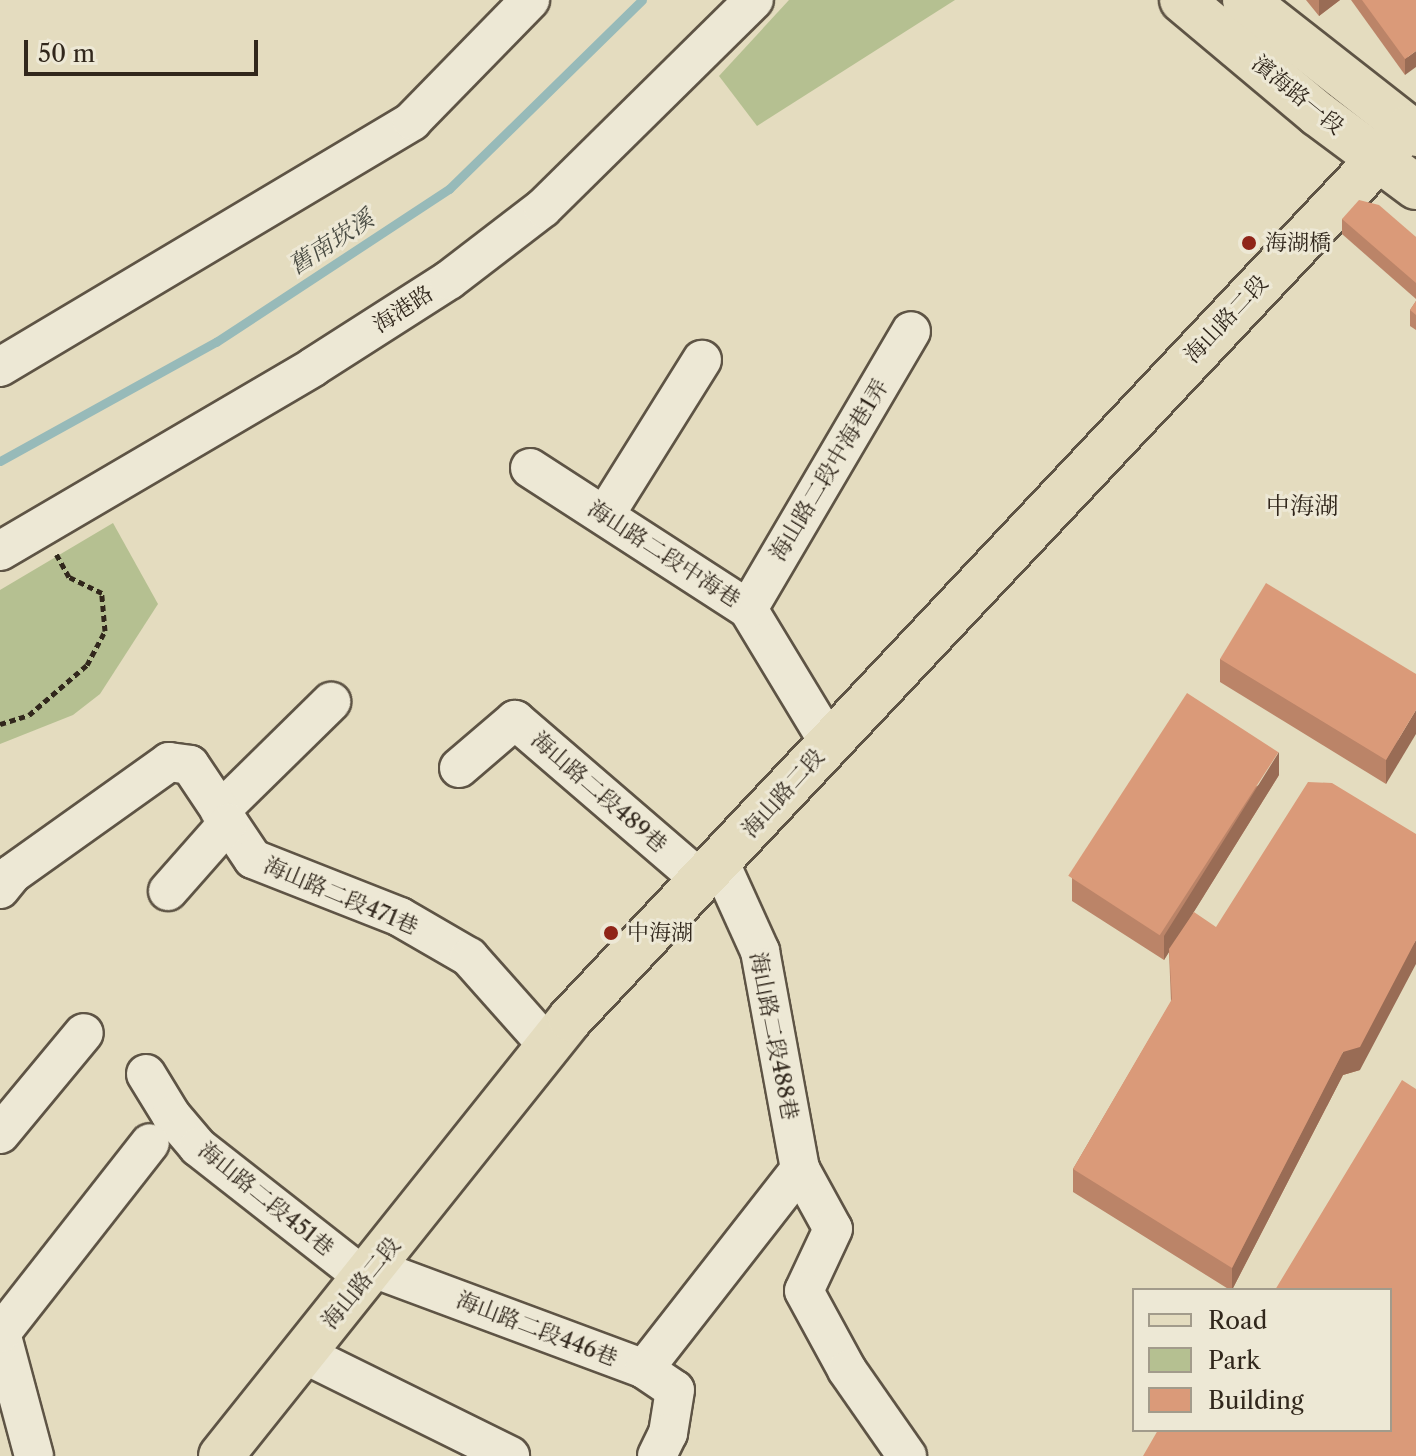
<!DOCTYPE html>
<html>
<head>
<meta charset="utf-8">
<style>
	body { margin:0 }
	#map { position:relative; width:1416px; height:1456px; overflow:hidden; background:#e4dcbf; font-family:"Libre Caslon Text","Noto Serif TC",serif }
	div>[style] { position:absolute }
	[style*='--x'] { left:calc(var(--x)*1px); top:calc(var(--y)*1px); width:calc(var(--w)*1px); rotate:calc(var(--a)*1deg) }
	.green>* { inset:0; background:#b5c091 }
	.stream>* { height:9px; margin:-4.5px; padding:0 4.5px; transform-origin:4.5px; border-radius:4.5px; background:#97bab9 }
	.path>* { height:5px; margin-top:-2.5px; transform-origin:0; background:repeating-linear-gradient(90deg,#31271c 0 6px,transparent 0 10px) }
	.roads { filter:drop-shadow(2px 0 #5e5445) drop-shadow(-2px 0 #5e5445) drop-shadow(0 2px #5e5445) drop-shadow(0 -2px #5e5445) }
	.minor>* { height:38px; margin:-19px; padding:0 19px; transform-origin:19px; border-radius:19px; background:#ede8d5 }
	.major>* { height:44px; margin:-22px; padding:0 22px; transform-origin:22px; border-radius:22px; background:#e4dcbf }
	.wall>* { inset:0; background:#bb8468 }
	.shaded-wall>* { inset:0; background:#996c55 }
	.building>* { inset:0; background:#da9a79; transform-origin:0 0 }
	.dots>* { width:22px; height:22px; translate:-50% -50%; box-sizing:border-box; border:4px solid #ede8d5; border-radius:50% }
	span { translate:-50% -50%; white-space:nowrap; text-align:center; line-height:1.15; -webkit-text-stroke:6px #ede8d5; paint-order:stroke }
	.street-label { font-size:22px; color:#31271c }
	.poi-label { font-size:22px; color:#31271c }
	.left { translate:0 -50%; text-align:left }
	.water-label { font-size:24px; color:#4a4c43; font-style:italic }
	.neighbourhood-label { font-size:24px; color:#31271c }
	.legend { position:absolute; left:1132px; top:1288px; width:260px; height:144px; box-sizing:border-box; background:#ede8d5; border:2px solid #a29b8b; margin:0; padding:10px 14px; list-style:none; font-size:24px; color:#31271c }
	.legend li { display:flex; align-items:center; gap:16px; height:40px }
	.legend b { width:40px; border:2px solid #a29b8b }
	.scale { position:absolute; left:24px; top:40px; width:234px; height:36px; box-sizing:border-box; border:4px solid #31271c; border-top:0; padding-left:10px; font-size:24px; line-height:28px; white-space:nowrap; color:#31271c; -webkit-text-stroke:6px #ede8d5; paint-order:stroke }
</style>
</head>
<body>
<div id="map">
	<div class="green">
		<div style="clip-path:polygon(789px 0,955px 0,757px 126px,719px 76px)"></div>
		<div style="clip-path:polygon(113px 523px,158px 604px,100px 694px,73px 715px,0 744px,0 590px)"></div>
	</div>
	<div class="stream">
		<div style="--x:0;--y:461;--w:247;--a:-28.9"></div>
		<div style="--x:216;--y:342;--w:279;--a:-33.3"></div>
		<div style="--x:449;--y:189;--w:270;--a:-44.4"></div>
	</div>
	<div class="path">
		<div style="--x:0;--y:724;--w:30;--a:-17"></div>
		<div style="--x:29;--y:715;--w:77;--a:-40.8"></div>
		<div style="--x:87;--y:665;--w:38;--a:-62"></div>
		<div style="--x:105;--y:631;--w:38;--a:-95"></div>
		<div style="--x:102;--y:593;--w:37;--a:-154"></div>
		<div style="--x:69;--y:577;--w:26;--a:-119"></div>
	</div>
	<div class="roads">
		<div class="minor">
			<div style="--x:0;--y:367;--w:480;--a:-30.8"></div>
			<div style="--x:412;--y:121;--w:169;--a:-45.7"></div>
			<div style="--x:530;--y:468;--w:260;--a:32.9"></div>
			<div style="--x:748;--y:609;--w:157;--a:58.8"></div>
			<div style="--x:605;--y:515;--w:183;--a:-58"></div>
			<div style="--x:0;--y:551;--w:363;--a:-30.4"></div>
			<div style="--x:313;--y:367;--w:161;--a:-32.6"></div>
			<div style="--x:449;--y:280;--w:118;--a:-37.5"></div>
			<div style="--x:543;--y:208;--w:296;--a:-44.6"></div>
			<div style="--x:748;--y:609;--w:322;--a:-59.6"></div>
			<div style="--x:459;--y:768;--w:74;--a:-40.6"></div>
			<div style="--x:515;--y:720;--w:247;--a:40.7"></div>
			<div style="--x:220;--y:811;--w:156;--a:-44.5"></div>
			<div style="--x:720;--y:863;--w:97;--a:65.6"></div>
			<div style="--x:760;--y:951;--w:222;--a:79.6"></div>
			<div style="--x:800;--y:1169;--w:68;--a:61.2"></div>
			<div style="--x:833;--y:1229;--w:68;--a:115.1"></div>
			<div style="--x:804;--y:1291;--w:90;--a:61.4"></div>
			<div style="--x:847;--y:1370;--w:105;--a:55.1"></div>
			<div style="--x:0;--y:889;--w:19;--a:-51"></div>
			<div style="--x:12;--y:874;--w:193;--a:-35.5"></div>
			<div style="--x:169;--y:762;--w:21;--a:8"></div>
			<div style="--x:190;--y:765;--w:113;--a:56.2"></div>
			<div style="--x:253;--y:859;--w:158;--a:21.5"></div>
			<div style="--x:400;--y:917;--w:80;--a:30.1"></div>
			<div style="--x:469;--y:957;--w:119;--a:48.4"></div>
			<div style="--x:168;--y:891;--w:91;--a:-48.6"></div>
			<div style="--x:146;--y:1074;--w:48;--a:58.6"></div>
			<div style="--x:171;--y:1115;--w:42;--a:49.8"></div>
			<div style="--x:198;--y:1147;--w:212;--a:38.1"></div>
			<div style="--x:0;--y:1134;--w:131;--a:-50.3"></div>
			<div style="--x:373;--y:1268;--w:289;--a:20.4"></div>
			<div style="--x:644;--y:1369;--w:254;--a:-52"></div>
			<div style="--x:0;--y:1329;--w:131;--a:75"></div>
			<div style="--x:1;--y:1333;--w:241;--a:-51.9"></div>
			<div style="--x:304;--y:1354;--w:230;--a:26.3"></div>
			<div style="--x:644;--y:1369;--w:37;--a:34"></div>
			<div style="--x:675;--y:1390;--w:44;--a:99.2"></div>
			<div style="--x:668;--y:1433;--w:25;--a:116"></div>
		</div>
		<div class="major">
			<div style="--x:1182;--y:0;--w:177;--a:40"></div>
			<div style="--x:1318;--y:114;--w:122;--a:36.7"></div>
			<div style="--x:1245;--y:0;--w:217;--a:38.1"></div>
			<div style="--x:221;--y:1456;--w:559;--a:-51.39"></div>
			<div style="--x:570;--y:1019;--w:1223;--a:-46.76"></div>
		</div>
	</div>
	<div class="wall">
		<div style="clip-path:polygon(1306px 0,1340px 0,1319px 16px)"></div>
		<div style="clip-path:polygon(1351px 0,1416px 0,1405px 75px)"></div>
		<div style="clip-path:polygon(1342px 219px,1416px 237px,1416px 299px,1342px 234px)"></div>
		<div style="clip-path:polygon(1416px 301px,1416px 330px,1410px 326px,1410px 310px)"></div>
		<div style="clip-path:polygon(1220px 659px,1416px 674px,1386px 784px,1220px 682px)"></div>
		<div style="clip-path:polygon(1279px 775px,1193px 913px,1360px 1070px,1343px 1075px,1232px 1290px,1230px 1290px,1073px 1192px,1073px 1169px,1171px 1002px,1169px 952px,1164px 960px,1072px 901px,1072px 878px)"></div>
	</div>
	<div class="shaded-wall">
		<div style="clip-path:polygon(1319px 0,1340px 0,1319px 16px)"></div>
		<div style="clip-path:polygon(1416px 51px,1416px 67px,1405px 75px,1405px 59px)"></div>
		<div style="clip-path:polygon(1416px 710px,1416px 734px,1386px 784px,1386px 760px)"></div>
		<div style="clip-path:polygon(1279px 752px,1279px 775px,1164px 960px,1164px 936px)"></div>
		<div style="clip-path:polygon(1416px 940px,1416px 964px,1360px 1070px,1343px 1075px,1232px 1290px,1232px 1268px,1343px 1052px)"></div>
	</div>
	<div class="building">
		<div style="clip-path:polygon(1362px 0,1416px 0,1416px 51px,1405px 59px)"></div>
		<div style="clip-path:polygon(1359px 200px,1379px 205px,1416px 237px,1416px 283px,1342px 219px)"></div>
		<div style="clip-path:polygon(1416px 301px,1416px 315px,1410px 310px)"></div>
		<div style="clip-path:polygon(1266px 583px,1416px 674px,1416px 710px,1386px 760px,1220px 659px)"></div>
		<div style="left:1187px;top:693px;width:109px;height:218px;rotate:33deg"></div>
		<div style="clip-path:polygon(1308px 782px,1332px 783px,1416px 834px,1416px 940px,1360px 1047px,1343px 1052px,1232px 1268px,1073px 1169px,1172px 999px,1169px 949px,1194px 912px,1216px 927px)"></div>
		<div style="clip-path:polygon(1402px 1080px,1416px 1089px,1416px 1456px,1143px 1456px,1158px 1430px,1390px 1430px,1390px 1290px,1275px 1290px)"></div>
	</div>
	<div class="dots">
		<div style="left:1249px;top:243px;background:#8f2418"></div>
		<div style="left:611px;top:933px;background:#8f2418"></div>
	</div>
	<div class="street-label">
		<span style="left:1298px;top:95px;rotate:39deg">濱海路一段</span>
		<span style="left:403px;top:309px;rotate:-33deg">海港路</span>
		<span style="left:1226px;top:319px;rotate:-47deg">海山路二段</span>
		<span style="left:829px;top:470px;rotate:-59deg">海山路二段中海巷1弄</span>
		<span style="left:664px;top:554px;rotate:33deg">海山路二段中海巷</span>
		<span style="left:599px;top:792px;rotate:41deg">海山路二段489巷</span>
		<span style="left:783px;top:793px;rotate:-48deg">海山路二段</span>
		<span style="left:341px;top:896px;rotate:23deg">海山路二段471巷</span>
		<span style="left:774px;top:1036px;rotate:79deg">海山路二段488巷</span>
		<span style="left:266px;top:1199px;rotate:39deg">海山路二段451巷</span>
		<span style="left:361px;top:1283px;rotate:-51deg">海山路二段</span>
		<span style="left:537px;top:1329px;rotate:21deg">海山路二段446巷</span>
	</div>
	<div class="poi-label">
		<span class="left" style="left:1265px;top:243px">海湖橋</span>
		<span class="left" style="left:627px;top:933px">中海湖</span>
	</div>
	<div class="water-label">
		<span style="left:331px;top:242px;rotate:-33deg">舊南崁溪</span>
	</div>
	<div class="neighbourhood-label">
		<span style="left:1302px;top:506px">中海湖</span>
	</div>
	<ul class="legend">
	<li><b style="height:10px;background:#e4dcbf"></b>Road</li>
	<li><b style="height:22px;background:#b5c091"></b>Park</li>
	<li><b style="height:22px;background:#da9a79"></b>Building</li>
	</ul>
	<div class="scale">50 m</div>
</div>
</body>
</html>
